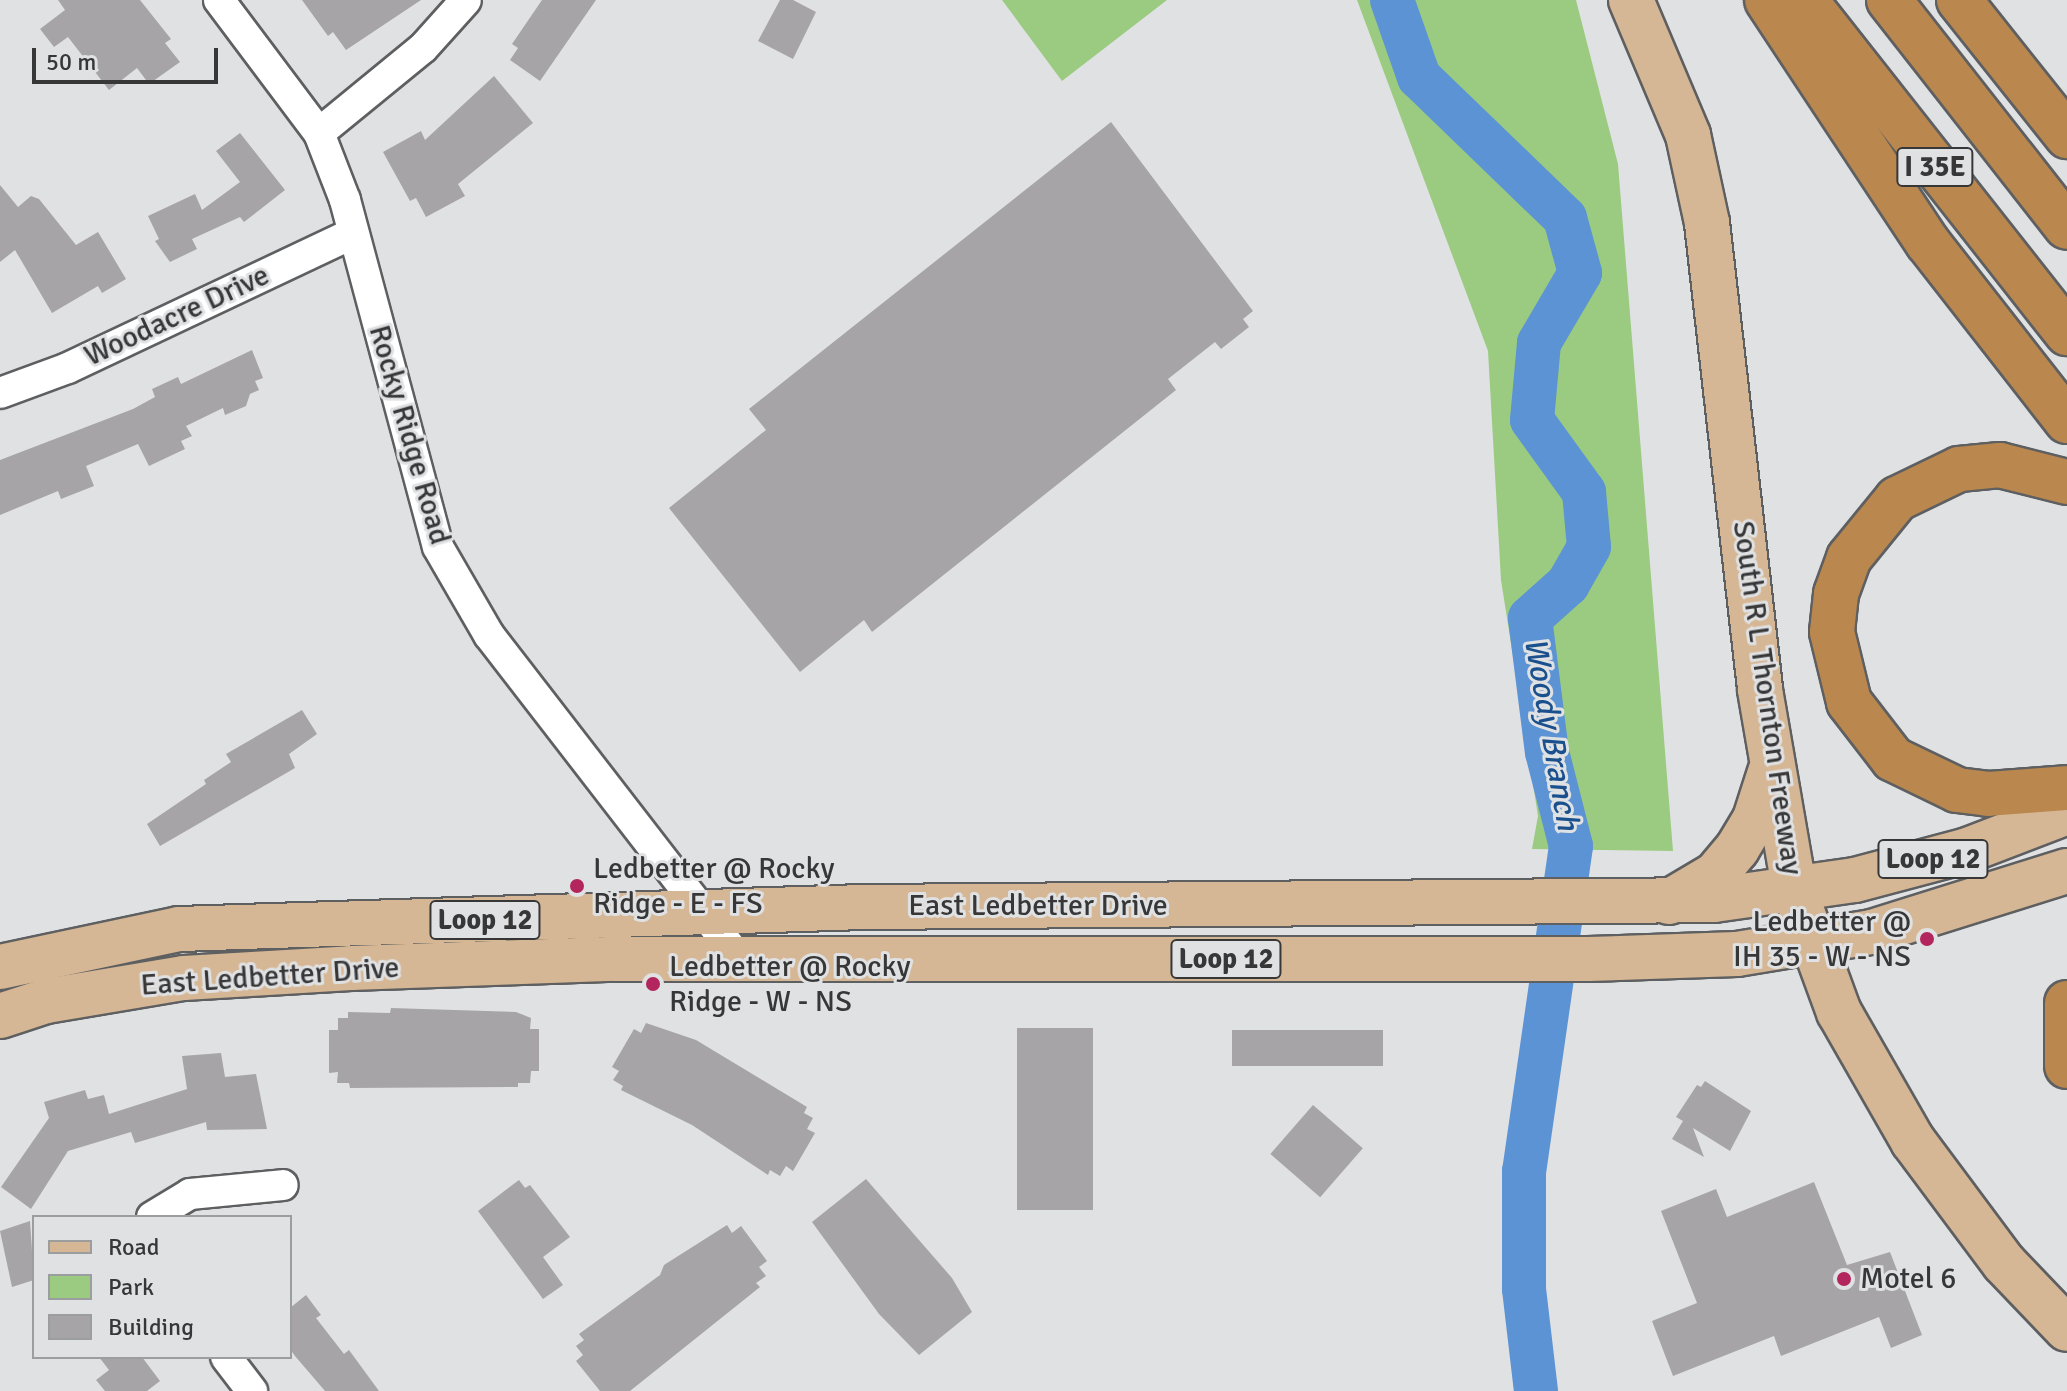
<!DOCTYPE html>
<html>
<head>
<meta charset="utf-8">
<style>
	body { margin:0 }
	#map { position:relative; width:2067px; height:1391px; overflow:hidden; background:#e0e1e3; font-family:Signika,sans-serif }
	div>[style] { position:absolute }
	[style*='--x'] { left:calc(var(--x)*1px); top:calc(var(--y)*1px); width:calc(var(--w)*1px); rotate:calc(var(--a)*1deg) }
	.green>* { inset:0; background:#9acb80 }
	.river>* { height:44px; margin:-22px; padding:0 22px; transform-origin:22px; border-radius:22px; background:#5c93d4 }
	.building>* { inset:0; background:#a6a4a6; transform-origin:0 0 }
	.roads { filter:drop-shadow(2px 0 #5e5f61) drop-shadow(-2px 0 #5e5f61) drop-shadow(0 2px #5e5f61) drop-shadow(0 -2px #5e5f61) }
	.street>* { height:30px; margin:-15px; padding:0 15px; transform-origin:15px; border-radius:15px; background:#fff }
	.primary>* { height:44px; margin:-22px; padding:0 22px; transform-origin:22px; border-radius:22px; background:#d6b795 }
	.highway>* { height:44px; margin:-22px; padding:0 22px; transform-origin:22px; border-radius:22px; background:#ba874f }
	.dots>* { width:22px; height:22px; translate:-50% -50%; box-sizing:border-box; border:4px solid #e0e1e3; border-radius:50% }
	span { translate:-50% -50%; white-space:nowrap; text-align:center; line-height:1.15; -webkit-text-stroke:6px #e0e1e3; paint-order:stroke }
	.shield-label span { padding:2px 6px; background:#e0e1e3; border:2px solid; border-radius:6px; -webkit-text-stroke-width:0 }
	.shield-label { font-size:28px; color:#373738; font-weight:700 }
	.street-label { font-size:30px; color:#373738 }
	.poi-label { font-size:30px; color:#373738 }
	.left { translate:0 -50%; text-align:left }
	.right { translate:-100% -50%; text-align:right }
	.water-label { font-size:32px; color:#19508d; font-style:italic }
	.legend { position:absolute; left:32px; top:1215px; width:260px; height:144px; box-sizing:border-box; background:#e0e1e3; border:2px solid #9c9d9f; margin:0; padding:10px 14px; list-style:none; font-size:24px; color:#373738 }
	.legend li { display:flex; align-items:center; gap:16px; height:40px }
	.legend b { width:40px; border:2px solid #9c9d9f }
	.scale { position:absolute; left:32px; top:48px; width:186px; height:36px; box-sizing:border-box; border:4px solid #373738; border-top:0; padding-left:10px; font-size:24px; line-height:28px; white-space:nowrap; color:#373738; -webkit-text-stroke:6px #e0e1e3; paint-order:stroke }
</style>
</head>
<body>
<div id="map">
	<div class="green">
		<div style="clip-path:polygon(1002px 0,1167px 0,1062px 81px)"></div>
		<div style="clip-path:polygon(1357px 0,1576px 0,1618px 164px,1673px 851px,1532px 849px,1538px 816px,1501px 580px,1488px 351px)"></div>
	</div>
	<div class="river">
		<div style="--x:1392;--y:0;--w:82;--a:70.7"></div>
		<div style="--x:1419;--y:77;--w:203;--a:44"></div>
		<div style="--x:1565;--y:218;--w:57;--a:74.7"></div>
		<div style="--x:1580;--y:273;--w:81;--a:120.4"></div>
		<div style="--x:1539;--y:343;--w:77;--a:95.2"></div>
		<div style="--x:1532;--y:420;--w:89;--a:54.2"></div>
		<div style="--x:1584;--y:492;--w:55;--a:84.8"></div>
		<div style="--x:1589;--y:547;--w:43;--a:119.6"></div>
		<div style="--x:1568;--y:584;--w:51;--a:138.2"></div>
		<div style="--x:1530;--y:618;--w:135;--a:82.8"></div>
		<div style="--x:1547;--y:752;--w:97;--a:75.7"></div>
		<div style="--x:1571;--y:846;--w:328;--a:98.2"></div>
		<div style="--x:1524;--y:1171;--w:118;--a:90"></div>
		<div style="--x:1524;--y:1289;--w:103;--a:83.3"></div>
	</div>
	<div class="building">
		<div style="clip-path:polygon(58px 0,140px 0,171px 39px,165px 43px,180px 62px,149px 84px,137px 68px,109px 90px,68px 37px,54px 47px,40px 29px,65px 10px)"></div>
		<div style="clip-path:polygon(302px 0,421px 0,346px 50px,333px 32px,328px 36px)"></div>
		<div style="clip-path:polygon(542px 0,596px 0,540px 81px,510px 60px,518px 48px,512px 44px)"></div>
		<div style="clip-path:polygon(780px 0,793px 0,816px 12px,793px 59px,758px 41px)"></div>
		<div style="clip-path:polygon(494px 76px,533px 123px,458px 184px,465px 196px,426px 217px,416px 198px,410px 201px,383px 152px,421px 131px,425px 140px)"></div>
		<div style="clip-path:polygon(1111px 122px,1253px 311px,1243px 319px,1249px 327px,1221px 349px,1215px 342px,1168px 379px,1176px 390px,872px 632px,864px 620px,800px 672px,669px 508px,766px 430px,749px 409px)"></div>
		<div style="clip-path:polygon(240px 133px,285px 190px,244px 222px,240px 217px,192px 239px,197px 249px,170px 262px,155px 241px,159px 239px,148px 216px,195px 194px,202px 210px,240px 182px,216px 151px)"></div>
		<div style="clip-path:polygon(0 185px,18px 207px,31px 196px,39px 199px,76px 245px,98px 232px,126px 279px,102px 293px,98px 286px,52px 313px,15px 250px,0 262px)"></div>
		<div style="clip-path:polygon(252px 350px,263px 378px,255px 381px,259px 390px,250px 394px,246px 406px,225px 415px,223px 408px,186px 426px,192px 436px,181px 441px,185px 449px,149px 466px,138px 444px,86px 466px,94px 486px,61px 499px,58px 491px,0 515px,0 460px,133px 409px,155px 397px,152px 389px,178px 377px,181px 384px)"></div>
		<div style="clip-path:polygon(302px 710px,317px 734px,289px 754px,295px 768px,160px 846px,147px 824px,206px 784px,204px 780px,231px 762px,226px 754px)"></div>
		<div style="clip-path:polygon(391px 1008px,516px 1012px,531px 1018px,530px 1029px,539px 1029px,539px 1071px,531px 1071px,530px 1083px,518px 1083px,518px 1087px,350px 1088px,349px 1083px,337px 1083px,338px 1072px,329px 1073px,329px 1030px,338px 1030px,338px 1018px,348px 1018px,348px 1012px,390px 1013px)"></div>
		<div style="clip-path:polygon(646px 1023px,696px 1040px,807px 1107px,804px 1113px,813px 1118px,807px 1129px,815px 1133px,793px 1171px,786px 1166px,780px 1176px,770px 1170px,768px 1175px,692px 1125px,621px 1090px,623px 1086px,613px 1080px,619px 1071px,612px 1067px,634px 1029px,641px 1033px)"></div>
		<div style="left:1093px;top:1028px;width:182px;height:76px;rotate:90deg"></div>
		<div style="left:1232px;top:1030px;width:151px;height:36px"></div>
		<div style="clip-path:polygon(221px 1053px,225px 1077px,256px 1074px,267px 1129px,207px 1130px,206px 1122px,135px 1143px,131px 1132px,68px 1151px,31px 1209px,1px 1187px,49px 1118px,44px 1102px,85px 1090px,88px 1099px,104px 1095px,109px 1114px,187px 1089px,182px 1056px)"></div>
		<div style="clip-path:polygon(1705px 1081px,1751px 1111px,1730px 1151px,1693px 1128px,1704px 1157px,1672px 1139px,1683px 1121px,1676px 1117px,1697px 1085px,1701px 1087px)"></div>
		<div style="left:1313px;top:1105px;width:66px;height:65px;rotate:41deg"></div>
		<div style="clip-path:polygon(866px 1179px,952px 1278px,972px 1312px,919px 1355px,879px 1314px,812px 1222px)"></div>
		<div style="clip-path:polygon(519px 1180px,525px 1188px,530px 1185px,570px 1237px,543px 1257px,563px 1285px,543px 1299px,478px 1211px)"></div>
		<div style="clip-path:polygon(1814px 1182px,1847px 1265px,1890px 1252px,1922px 1335px,1891px 1348px,1879px 1317px,1781px 1356px,1774px 1336px,1673px 1376px,1652px 1321px,1697px 1303px,1661px 1211px,1716px 1189px,1727px 1217px)"></div>
		<div style="clip-path:polygon(30px 1221px,34px 1280px,12px 1287px,0 1231px)"></div>
		<div style="clip-path:polygon(727px 1225px,732px 1233px,741px 1226px,767px 1261px,759px 1267px,766px 1276px,756px 1283px,760px 1287px,630px 1391px,600px 1391px,576px 1361px,583px 1355px,576px 1346px,584px 1340px,579px 1334px,660px 1275px,664px 1265px)"></div>
		<div style="clip-path:polygon(306px 1295px,321px 1315px,316px 1318px,344px 1354px,349px 1350px,379px 1391px,325px 1391px,295px 1356px,290px 1349px,290px 1308px)"></div>
		<div style="clip-path:polygon(99px 1357px,142px 1357px,160px 1381px,147px 1391px,105px 1391px,96px 1380px,109px 1370px)"></div>
	</div>
	<div class="roads">
		<div class="street">
			<div style="--x:219;--y:0;--w:166;--a:53.1"></div>
			<div style="--x:319;--y:133;--w:72;--a:68.8"></div>
			<div style="--x:345;--y:200;--w:359;--a:75"></div>
			<div style="--x:438;--y:547;--w:102;--a:59.9"></div>
			<div style="--x:489;--y:635;--w:408;--a:52.3"></div>
			<div style="--x:319;--y:133;--w:134;--a:-39.3"></div>
			<div style="--x:423;--y:48;--w:64;--a:-48.1"></div>
			<div style="--x:0;--y:393;--w:72;--a:-20.2"></div>
			<div style="--x:68;--y:368;--w:314;--a:-25.3"></div>
			<div style="--x:152;--y:1217;--w:44;--a:-31.2"></div>
			<div style="--x:190;--y:1194;--w:93;--a:-5.5"></div>
			<div style="--x:226;--y:1357;--w:43;--a:52.6"></div>
		</div>
		<div class="primary">
			<div style="--x:1631;--y:0;--w:147;--a:67.1"></div>
			<div style="--x:1688;--y:135;--w:90;--a:77.8"></div>
			<div style="--x:1707;--y:223;--w:470;--a:83.5"></div>
			<div style="--x:1760;--y:690;--w:205;--a:80.2"></div>
			<div style="--x:1795;--y:892;--w:128;--a:69.9"></div>
			<div style="--x:1839;--y:1012;--w:149;--a:60.2"></div>
			<div style="--x:1913;--y:1141;--w:152;--a:53.3"></div>
			<div style="--x:2004;--y:1263;--w:91;--a:46.3"></div>
			<div style="--x:1669;--y:902;--w:55;--a:-30.8"></div>
			<div style="--x:1716;--y:874;--w:33;--a:-50"></div>
			<div style="--x:1737;--y:849;--w:35;--a:-59"></div>
			<div style="--x:1755;--y:819;--w:49;--a:-72.3"></div>
			<div style="--x:0;--y:967;--w:183;--a:-12"></div>
			<div style="--x:179;--y:929;--w:686;--a:-1.84"></div>
			<div style="--x:865;--y:907;--w:849;--a:-0.47"></div>
			<div style="--x:1714;--y:900;--w:142;--a:-8.1"></div>
			<div style="--x:1855;--y:880;--w:117;--a:-14.9"></div>
			<div style="--x:1968;--y:850;--w:106;--a:-21"></div>
			<div style="--x:0;--y:1016;--w:48;--a:-18.1"></div>
			<div style="--x:46;--y:1001;--w:140;--a:-9.5"></div>
			<div style="--x:184;--y:978;--w:167;--a:-3.4"></div>
			<div style="--x:351;--y:968;--w:263;--a:-2"></div>
			<div style="--x:614;--y:959;--w:974;--a:0"></div>
			<div style="--x:1588;--y:959;--w:149;--a:-1.9"></div>
			<div style="--x:1737;--y:954;--w:137;--a:-9.3"></div>
			<div style="--x:1872;--y:932;--w:204;--a:-17.4"></div>
		</div>
		<div class="highway">
			<div style="--x:1767;--y:0;--w:291;--a:56.5"></div>
			<div style="--x:1928;--y:243;--w:226;--a:52"></div>
			<div style="--x:1805;--y:0;--w:424;--a:51.8"></div>
			<div style="--x:1889;--y:0;--w:288;--a:51.9"></div>
			<div style="--x:1959;--y:0;--w:174;--a:51.5"></div>
			<div style="--x:2067;--y:482;--w:69;--a:-165.8"></div>
			<div style="--x:2000;--y:465;--w:41;--a:174.4"></div>
			<div style="--x:1959;--y:469;--w:69;--a:154.2"></div>
			<div style="--x:1897;--y:499;--w:76;--a:129.1"></div>
			<div style="--x:1849;--y:558;--w:38;--a:110"></div>
			<div style="--x:1836;--y:594;--w:38;--a:96"></div>
			<div style="--x:1832;--y:632;--w:72;--a:76.3"></div>
			<div style="--x:1849;--y:702;--w:72;--a:52.3"></div>
			<div style="--x:1893;--y:759;--w:71;--a:25.8"></div>
			<div style="--x:1957;--y:790;--w:31;--a:7"></div>
			<div style="--x:1988;--y:794;--w:79;--a:-4.3"></div>
			<div style="--x:2067;--y:1003;--w:63;--a:90"></div>
		</div>
	</div>
	<div class="dots">
		<div style="left:577px;top:886px;background:#b2255d"></div>
		<div style="left:1927px;top:939px;background:#b2255d"></div>
		<div style="left:653px;top:984px;background:#b2255d"></div>
		<div style="left:1844px;top:1279px;background:#b2255d"></div>
	</div>
	<div class="shield-label">
		<span style="left:1935px;top:167px">I 35E</span>
		<span style="left:1933px;top:859px">Loop 12</span>
		<span style="left:485px;top:920px">Loop 12</span>
		<span style="left:1226px;top:959px">Loop 12</span>
	</div>
	<div class="street-label">
		<span style="left:177px;top:316px;rotate:-25deg">Woodacre Drive</span>
		<span style="left:409px;top:435px;rotate:74deg">Rocky Ridge Road</span>
		<span style="left:1767px;top:698px;rotate:82deg">South R L Thornton Freeway</span>
		<span style="left:1038px;top:906px">East Ledbetter Drive</span>
		<span style="left:270px;top:977px;rotate:-4deg">East Ledbetter Drive</span>
	</div>
	<div class="poi-label">
		<span class="left" style="left:593px;top:886px">Ledbetter @ Rocky<br>Ridge - E - FS</span>
		<span class="right" style="left:1911px;top:939px">Ledbetter @<br>IH 35 - W - NS</span>
		<span class="left" style="left:669px;top:984px">Ledbetter @ Rocky<br>Ridge - W - NS</span>
		<span class="left" style="left:1860px;top:1279px">Motel 6</span>
	</div>
	<div class="water-label">
		<span style="left:1551px;top:734px;rotate:80deg">Woody Branch</span>
	</div>
	<ul class="legend">
	<li><b style="height:10px;background:#d6b795"></b>Road</li>
	<li><b style="height:22px;background:#9acb80"></b>Park</li>
	<li><b style="height:22px;background:#a6a4a6"></b>Building</li>
	</ul>
	<div class="scale">50 m</div>
</div>
</body>
</html>
